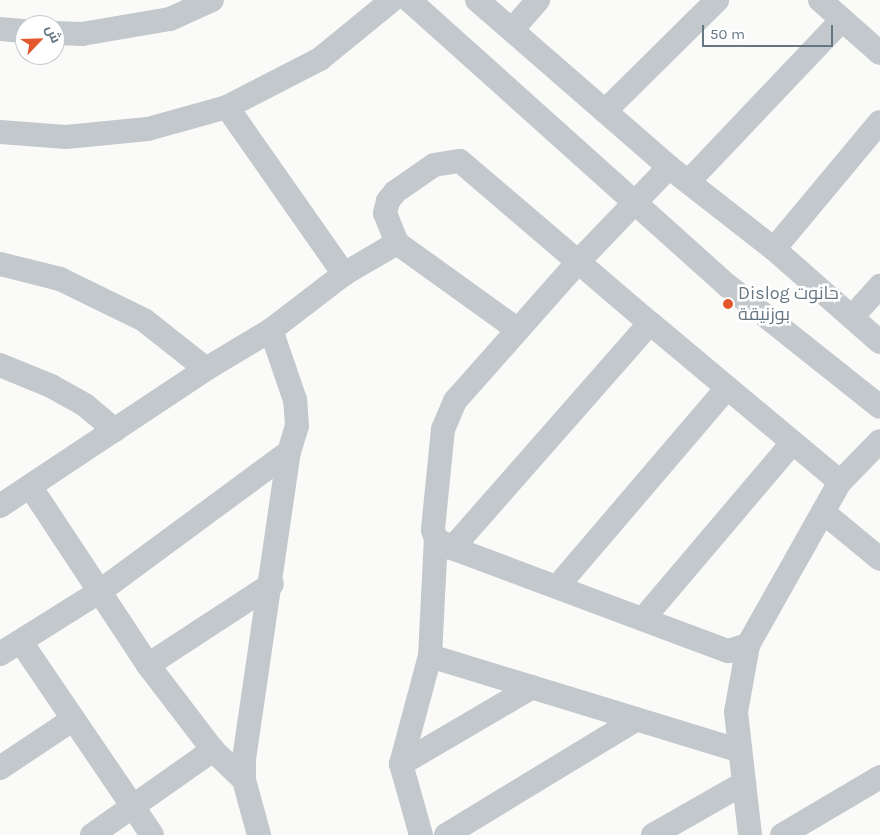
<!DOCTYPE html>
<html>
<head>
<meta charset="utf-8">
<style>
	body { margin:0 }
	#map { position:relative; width:880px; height:835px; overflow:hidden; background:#fafaf8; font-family:Karla,Cairo,sans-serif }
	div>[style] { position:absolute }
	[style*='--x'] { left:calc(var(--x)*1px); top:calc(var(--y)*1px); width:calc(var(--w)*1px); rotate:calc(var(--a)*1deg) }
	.minor>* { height:24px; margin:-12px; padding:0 12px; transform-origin:12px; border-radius:12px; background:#c3c8cc }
	.dots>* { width:14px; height:14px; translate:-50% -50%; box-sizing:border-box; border:2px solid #fff; border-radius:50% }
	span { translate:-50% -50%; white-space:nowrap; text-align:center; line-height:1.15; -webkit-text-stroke:5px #fff; paint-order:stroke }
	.poi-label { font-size:18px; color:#657683 }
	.left { translate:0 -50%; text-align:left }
	.north { position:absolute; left:15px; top:15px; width:50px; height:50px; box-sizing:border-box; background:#fff; border:1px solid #c1c8cd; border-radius:50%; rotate:66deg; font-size:14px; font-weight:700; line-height:20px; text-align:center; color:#657683 }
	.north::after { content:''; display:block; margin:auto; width:18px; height:22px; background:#e4572e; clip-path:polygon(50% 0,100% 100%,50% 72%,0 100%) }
	.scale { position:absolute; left:702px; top:25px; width:131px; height:22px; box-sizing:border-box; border:2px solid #657683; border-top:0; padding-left:6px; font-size:15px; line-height:18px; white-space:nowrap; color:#657683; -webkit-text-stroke:4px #fff; paint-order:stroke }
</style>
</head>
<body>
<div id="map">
	<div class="minor">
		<div style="--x:409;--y:0;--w:428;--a:41.9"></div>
		<div style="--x:728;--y:286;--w:194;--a:38.5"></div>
		<div style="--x:477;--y:0;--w:254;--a:41"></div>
		<div style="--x:669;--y:167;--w:133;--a:38"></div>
		<div style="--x:774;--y:249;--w:141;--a:41.3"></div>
		<div style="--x:820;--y:0;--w:80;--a:41.5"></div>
		<div style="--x:0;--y:29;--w:25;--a:5"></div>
		<div style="--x:512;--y:30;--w:40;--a:-49"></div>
		<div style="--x:55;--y:33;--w:27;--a:2"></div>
		<div style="--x:82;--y:34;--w:89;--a:-9.7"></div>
		<div style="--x:170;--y:19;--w:46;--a:-24.3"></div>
		<div style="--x:227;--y:107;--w:204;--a:55"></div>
		<div style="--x:605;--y:111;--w:158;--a:-44.7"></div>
		<div style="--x:0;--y:132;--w:66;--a:4.3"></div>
		<div style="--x:66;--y:137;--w:82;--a:-5.6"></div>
		<div style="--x:148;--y:129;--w:82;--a:-15.6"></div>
		<div style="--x:227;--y:107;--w:105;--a:-27.3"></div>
		<div style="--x:320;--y:59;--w:93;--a:-39.3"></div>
		<div style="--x:669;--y:167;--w:132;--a:133.8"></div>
		<div style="--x:578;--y:262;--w:186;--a:131.5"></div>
		<div style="--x:455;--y:401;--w:30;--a:113"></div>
		<div style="--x:443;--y:429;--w:101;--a:95.7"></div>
		<div style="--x:433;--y:530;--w:9;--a:72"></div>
		<div style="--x:436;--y:539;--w:18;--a:29"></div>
		<div style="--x:452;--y:548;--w:295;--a:20.5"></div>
		<div style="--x:728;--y:651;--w:21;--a:-17"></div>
		<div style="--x:690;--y:180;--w:221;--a:-46.5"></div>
		<div style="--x:397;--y:243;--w:32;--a:-112"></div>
		<div style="--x:385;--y:213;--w:12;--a:-76"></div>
		<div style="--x:388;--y:201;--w:11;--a:-52"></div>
		<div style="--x:395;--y:192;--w:47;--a:-34.7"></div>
		<div style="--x:434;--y:165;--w:26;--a:-9"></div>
		<div style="--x:460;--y:161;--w:250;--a:40.5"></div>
		<div style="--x:650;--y:323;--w:300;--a:131.3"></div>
		<div style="--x:774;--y:249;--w:165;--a:-50.2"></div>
		<div style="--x:0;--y:264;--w:62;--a:14"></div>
		<div style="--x:60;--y:279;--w:93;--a:26"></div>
		<div style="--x:144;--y:320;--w:79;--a:38.3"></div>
		<div style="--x:852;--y:317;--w:42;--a:-47.9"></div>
		<div style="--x:650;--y:323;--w:248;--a:39.9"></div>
		<div style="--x:840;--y:482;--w:57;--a:-45.7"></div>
		<div style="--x:0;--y:365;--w:55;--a:22.4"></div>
		<div style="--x:51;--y:386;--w:39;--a:29"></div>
		<div style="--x:85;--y:405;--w:39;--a:40"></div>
		<div style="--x:30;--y:486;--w:214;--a:56.6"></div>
		<div style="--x:148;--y:665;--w:107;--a:52.6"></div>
		<div style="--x:213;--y:750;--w:43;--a:44.1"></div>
		<div style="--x:0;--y:506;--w:247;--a:-33.6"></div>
		<div style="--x:206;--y:369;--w:76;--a:-31"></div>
		<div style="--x:271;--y:330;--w:92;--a:-37.5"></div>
		<div style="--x:344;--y:274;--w:61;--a:-30.3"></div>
		<div style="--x:397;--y:243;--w:149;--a:35.7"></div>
		<div style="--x:823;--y:512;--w:74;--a:39.5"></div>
		<div style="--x:557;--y:587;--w:260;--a:-49.5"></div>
		<div style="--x:643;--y:619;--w:231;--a:-49.7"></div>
		<div style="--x:21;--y:642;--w:233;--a:55.8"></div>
		<div style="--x:0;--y:654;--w:117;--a:-32.1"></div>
		<div style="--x:99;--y:592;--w:236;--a:-36.4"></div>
		<div style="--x:430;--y:656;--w:324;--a:17"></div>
		<div style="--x:148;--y:665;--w:148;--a:-33.2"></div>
		<div style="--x:401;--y:764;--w:152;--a:-30.4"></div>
		<div style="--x:0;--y:768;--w:87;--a:-33.7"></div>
		<div style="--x:92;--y:835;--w:148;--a:-35.1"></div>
		<div style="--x:259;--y:835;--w:57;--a:-105.3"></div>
		<div style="--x:244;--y:780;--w:21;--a:-90"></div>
		<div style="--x:244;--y:759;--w:310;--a:-81.7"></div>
		<div style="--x:289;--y:452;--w:27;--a:-73"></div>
		<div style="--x:297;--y:426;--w:26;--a:-94"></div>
		<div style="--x:295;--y:400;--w:74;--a:-108.9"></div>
		<div style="--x:421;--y:835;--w:74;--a:-105.7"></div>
		<div style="--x:401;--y:764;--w:112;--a:-75"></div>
		<div style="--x:430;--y:656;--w:117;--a:-87.1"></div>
		<div style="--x:446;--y:835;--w:223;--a:-31.3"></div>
		<div style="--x:653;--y:835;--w:105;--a:-29.7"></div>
		<div style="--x:750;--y:835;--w:124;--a:-96.5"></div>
		<div style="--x:736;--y:712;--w:68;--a:-79.8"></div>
		<div style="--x:748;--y:645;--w:187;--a:-60.6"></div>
		<div style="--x:782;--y:835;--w:114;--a:-30.6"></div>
	</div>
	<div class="dots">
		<div style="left:728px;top:304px;background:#e4572e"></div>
	</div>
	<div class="poi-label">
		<span class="left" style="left:738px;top:304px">Dislog حانوت<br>بوزنيقة</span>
	</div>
	<div class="north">ش</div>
	<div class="scale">50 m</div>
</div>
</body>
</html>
